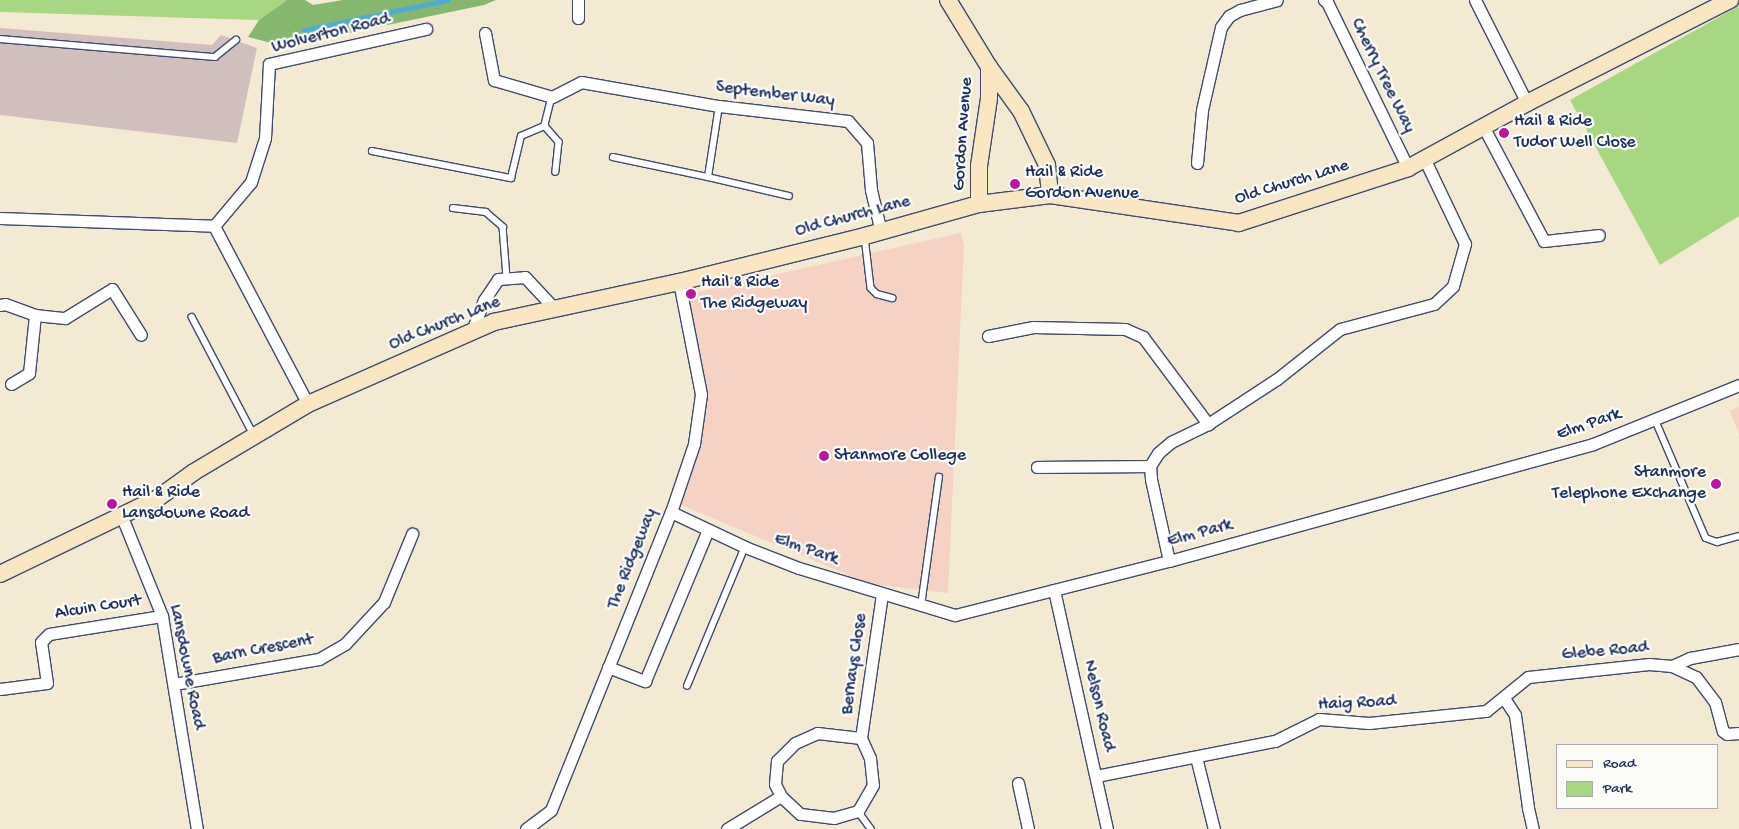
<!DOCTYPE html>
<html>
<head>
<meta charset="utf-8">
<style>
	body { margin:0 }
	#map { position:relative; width:1739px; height:829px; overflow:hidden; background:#f4ead4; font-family:"Gochi Hand",sans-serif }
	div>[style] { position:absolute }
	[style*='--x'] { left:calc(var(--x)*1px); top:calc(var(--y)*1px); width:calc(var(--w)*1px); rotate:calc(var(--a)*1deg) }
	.built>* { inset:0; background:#f5d2c3 }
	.industrial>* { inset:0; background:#d1bfbd }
	.green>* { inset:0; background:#a9d683 }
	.forest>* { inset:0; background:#86b771 }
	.stream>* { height:4.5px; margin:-2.25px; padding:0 2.25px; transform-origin:2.25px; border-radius:2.25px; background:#50acce }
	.roads { filter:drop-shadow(1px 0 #3c4b70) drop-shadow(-1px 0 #3c4b70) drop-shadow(0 1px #3c4b70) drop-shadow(0 -1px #3c4b70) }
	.lane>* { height:5.5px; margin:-2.75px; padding:0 2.75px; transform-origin:2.75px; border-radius:2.75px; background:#fff }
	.street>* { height:11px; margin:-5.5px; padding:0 5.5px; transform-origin:5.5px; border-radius:5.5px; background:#fff }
	.secondary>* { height:16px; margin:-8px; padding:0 8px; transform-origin:8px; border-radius:8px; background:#f9e7c3 }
	.dots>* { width:14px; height:14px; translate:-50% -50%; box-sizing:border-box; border:2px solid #fdfcf7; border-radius:50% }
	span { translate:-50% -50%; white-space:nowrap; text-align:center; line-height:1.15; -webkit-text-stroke:4.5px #fdfcf7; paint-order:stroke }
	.street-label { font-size:18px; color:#1b2f5e }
	.poi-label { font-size:18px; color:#1b2f5e }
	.left { translate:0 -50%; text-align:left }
	.right { translate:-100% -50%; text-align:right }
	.legend { position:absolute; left:1556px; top:744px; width:162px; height:65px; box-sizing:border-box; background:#fdfcf7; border:1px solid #a3aaba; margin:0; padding:6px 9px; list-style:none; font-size:15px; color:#1b2f5e }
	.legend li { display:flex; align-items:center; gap:10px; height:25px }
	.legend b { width:25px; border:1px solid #a3aaba }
</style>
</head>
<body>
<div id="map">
	<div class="built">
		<div style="clip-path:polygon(961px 233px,964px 245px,948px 593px,870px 584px,681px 505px,706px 406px,688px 294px)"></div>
		<div style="clip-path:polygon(1739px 407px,1739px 435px,1730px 411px)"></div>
	</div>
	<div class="industrial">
		<div style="clip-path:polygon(0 28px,212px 45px,221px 35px,257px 48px,237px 143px,0 115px)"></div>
	</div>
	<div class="green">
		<div style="clip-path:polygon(0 0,287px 0,259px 20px,0 12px)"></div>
		<div style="clip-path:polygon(1739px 6px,1739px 216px,1660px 265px,1570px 100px)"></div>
	</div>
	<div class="forest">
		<div style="clip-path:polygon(287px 0,305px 0,313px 5px,343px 0,496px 0,484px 5px,320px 39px,279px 45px,248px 37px,259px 20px)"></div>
	</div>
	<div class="stream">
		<div style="--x:304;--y:30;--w:147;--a:-11.8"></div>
	</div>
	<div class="roads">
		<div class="lane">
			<div style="--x:0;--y:39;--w:216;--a:4.8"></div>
			<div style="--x:215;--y:57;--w:27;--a:-39"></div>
			<div style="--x:552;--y:97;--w:30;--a:104"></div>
			<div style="--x:545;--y:126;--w:21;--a:49"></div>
			<div style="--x:559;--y:142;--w:30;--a:96"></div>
			<div style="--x:372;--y:151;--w:142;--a:11"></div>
			<div style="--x:511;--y:178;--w:43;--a:-76.6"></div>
			<div style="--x:521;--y:136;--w:26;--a:-23"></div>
			<div style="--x:613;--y:157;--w:97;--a:11.9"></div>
			<div style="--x:708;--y:177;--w:72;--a:-81.2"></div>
			<div style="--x:708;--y:177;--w:83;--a:13.2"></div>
			<div style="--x:453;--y:208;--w:33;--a:7"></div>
			<div style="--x:486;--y:212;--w:23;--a:41"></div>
			<div style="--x:503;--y:227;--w:51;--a:85.5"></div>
			<div style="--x:865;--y:237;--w:51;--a:83.3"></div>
			<div style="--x:871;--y:288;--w:8;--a:45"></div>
			<div style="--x:877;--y:294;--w:16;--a:15"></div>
			<div style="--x:192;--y:317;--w:133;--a:62.3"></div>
			<div style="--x:1655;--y:419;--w:129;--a:66.8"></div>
			<div style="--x:1706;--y:538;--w:12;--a:20"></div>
			<div style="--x:1717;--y:542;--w:23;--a:-15"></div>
			<div style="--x:921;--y:606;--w:130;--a:-82.1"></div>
			<div style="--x:687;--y:686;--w:151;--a:-67.4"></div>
			<div style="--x:858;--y:811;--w:22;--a:54"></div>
		</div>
		<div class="street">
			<div style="--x:578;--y:0;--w:18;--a:90"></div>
			<div style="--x:1324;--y:0;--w:4;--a:34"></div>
			<div style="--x:1327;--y:2;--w:185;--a:64"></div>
			<div style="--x:1475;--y:0;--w:115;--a:63.2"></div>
			<div style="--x:485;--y:33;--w:48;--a:79.2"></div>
			<div style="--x:494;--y:80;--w:60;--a:16.3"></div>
			<div style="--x:552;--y:97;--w:33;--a:-27"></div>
			<div style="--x:581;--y:82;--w:140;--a:9.9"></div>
			<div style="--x:719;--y:106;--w:130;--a:6.6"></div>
			<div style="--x:848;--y:121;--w:29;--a:49"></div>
			<div style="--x:867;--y:143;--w:47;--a:85.1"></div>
			<div style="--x:871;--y:190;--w:43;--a:76.6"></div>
			<div style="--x:1483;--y:126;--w:130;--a:62.1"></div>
			<div style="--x:1544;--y:241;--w:55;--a:-6.2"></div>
			<div style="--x:1197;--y:163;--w:53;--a:-84.6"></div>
			<div style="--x:1202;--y:110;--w:85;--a:-77.1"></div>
			<div style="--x:1221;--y:27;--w:14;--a:-54"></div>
			<div style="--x:1229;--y:16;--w:13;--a:-29"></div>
			<div style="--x:1240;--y:10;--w:38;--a:-15"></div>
			<div style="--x:0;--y:218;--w:214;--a:2.1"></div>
			<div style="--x:214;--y:226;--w:57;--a:-49.9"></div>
			<div style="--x:251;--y:182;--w:46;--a:-72.3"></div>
			<div style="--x:265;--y:138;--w:74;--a:-86.9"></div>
			<div style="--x:269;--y:64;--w:161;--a:-12.6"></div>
			<div style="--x:214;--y:226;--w:201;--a:62.2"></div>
			<div style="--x:0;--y:305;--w:5;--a:-11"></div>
			<div style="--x:5;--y:304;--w:32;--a:20"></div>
			<div style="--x:35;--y:315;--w:30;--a:6"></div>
			<div style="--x:65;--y:318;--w:55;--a:-31.7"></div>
			<div style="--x:112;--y:289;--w:54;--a:57.8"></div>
			<div style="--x:472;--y:331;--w:33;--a:-69"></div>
			<div style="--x:484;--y:300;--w:25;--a:-56"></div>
			<div style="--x:498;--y:279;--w:27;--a:-4"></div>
			<div style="--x:525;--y:277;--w:42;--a:46.9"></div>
			<div style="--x:988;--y:336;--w:46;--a:-11.3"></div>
			<div style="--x:1033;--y:327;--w:92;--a:1.2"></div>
			<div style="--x:1125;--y:329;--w:20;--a:24"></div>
			<div style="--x:1143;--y:337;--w:109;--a:53.2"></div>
			<div style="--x:11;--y:384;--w:21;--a:-31"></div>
			<div style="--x:29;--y:373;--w:58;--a:-84.1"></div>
			<div style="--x:1037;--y:467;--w:113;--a:-0.5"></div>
			<div style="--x:671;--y:512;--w:82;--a:25.3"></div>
			<div style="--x:745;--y:547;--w:58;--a:21.3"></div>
			<div style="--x:799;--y:568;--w:163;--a:16.8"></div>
			<div style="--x:955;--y:615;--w:221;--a:-14.2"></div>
			<div style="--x:1169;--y:561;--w:440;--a:-15.4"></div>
			<div style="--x:1593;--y:444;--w:157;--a:-22"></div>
			<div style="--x:122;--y:517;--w:107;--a:68"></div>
			<div style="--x:162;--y:616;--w:216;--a:80.7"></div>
			<div style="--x:1169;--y:561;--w:84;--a:-102.4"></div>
			<div style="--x:1151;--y:479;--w:13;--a:-94"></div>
			<div style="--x:1150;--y:466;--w:15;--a:-58"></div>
			<div style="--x:1158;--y:453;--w:17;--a:-40"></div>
			<div style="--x:1171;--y:442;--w:41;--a:-25.9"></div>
			<div style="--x:1208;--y:424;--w:82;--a:-33.1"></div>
			<div style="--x:1277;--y:379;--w:80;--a:-38.4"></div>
			<div style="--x:1340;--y:329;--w:97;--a:-14.9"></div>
			<div style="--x:1434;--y:304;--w:26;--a:-43"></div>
			<div style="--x:1453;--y:286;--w:44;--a:-74.1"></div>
			<div style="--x:1465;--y:244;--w:93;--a:-115.5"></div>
			<div style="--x:1054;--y:590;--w:245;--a:77.5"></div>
			<div style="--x:1672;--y:666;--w:20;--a:-24"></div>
			<div style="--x:1690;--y:658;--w:50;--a:-10.4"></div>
			<div style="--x:608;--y:667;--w:40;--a:21"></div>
			<div style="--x:645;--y:681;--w:164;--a:-67.4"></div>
			<div style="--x:174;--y:684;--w:147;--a:-9.8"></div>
			<div style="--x:319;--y:659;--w:30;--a:-30"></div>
			<div style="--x:345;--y:644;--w:57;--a:-47.1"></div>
			<div style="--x:384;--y:602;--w:74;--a:-67.6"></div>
			<div style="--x:0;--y:689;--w:47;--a:-7.3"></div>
			<div style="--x:47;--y:683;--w:41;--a:-98.3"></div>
			<div style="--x:41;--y:642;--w:11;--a:-45"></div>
			<div style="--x:49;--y:634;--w:114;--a:-9.1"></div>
			<div style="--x:1504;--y:698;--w:20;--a:57"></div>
			<div style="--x:1515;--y:715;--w:94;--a:82"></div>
			<div style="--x:1528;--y:808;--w:22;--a:77"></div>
			<div style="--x:817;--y:733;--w:44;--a:6.5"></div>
			<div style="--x:861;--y:738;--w:22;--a:66"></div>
			<div style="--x:870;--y:758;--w:27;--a:84"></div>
			<div style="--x:873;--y:785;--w:30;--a:120"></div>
			<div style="--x:858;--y:811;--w:25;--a:164"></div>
			<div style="--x:834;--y:818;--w:34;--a:-173"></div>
			<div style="--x:800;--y:814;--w:26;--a:-137"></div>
			<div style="--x:781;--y:796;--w:13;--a:-117"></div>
			<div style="--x:775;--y:784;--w:23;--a:-85"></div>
			<div style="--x:777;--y:761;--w:25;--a:-45"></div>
			<div style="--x:795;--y:743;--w:24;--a:-24"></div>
			<div style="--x:861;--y:738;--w:146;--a:-81.7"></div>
			<div style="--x:1196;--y:757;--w:74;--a:76"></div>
			<div style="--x:1096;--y:776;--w:182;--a:-11.1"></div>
			<div style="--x:1275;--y:741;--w:49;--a:-26.6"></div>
			<div style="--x:1319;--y:719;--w:50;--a:4.6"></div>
			<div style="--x:1369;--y:723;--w:118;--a:-5.9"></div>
			<div style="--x:1486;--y:711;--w:54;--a:-39"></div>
			<div style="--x:1528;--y:677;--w:122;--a:-6.1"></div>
			<div style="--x:1649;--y:664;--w:23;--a:5"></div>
			<div style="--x:1672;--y:666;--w:26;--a:25"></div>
			<div style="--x:1696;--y:677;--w:31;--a:53"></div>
			<div style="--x:1715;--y:702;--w:30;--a:75"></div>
			<div style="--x:1723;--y:731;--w:5;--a:37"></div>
			<div style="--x:1727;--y:734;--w:12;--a:-5"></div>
			<div style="--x:1018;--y:783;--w:47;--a:77.7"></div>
			<div style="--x:526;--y:829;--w:31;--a:-37"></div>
			<div style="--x:551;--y:810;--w:321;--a:-68.1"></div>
			<div style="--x:671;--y:512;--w:72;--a:-71.3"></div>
			<div style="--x:694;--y:444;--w:50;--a:-82"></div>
			<div style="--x:701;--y:394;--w:114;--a:-101.1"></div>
			<div style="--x:727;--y:829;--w:63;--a:-31.4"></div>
		</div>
		<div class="secondary">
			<div style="--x:948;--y:0;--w:79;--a:58.5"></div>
			<div style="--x:989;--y:67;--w:54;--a:54"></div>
			<div style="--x:1021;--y:111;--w:60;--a:64.3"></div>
			<div style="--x:1047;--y:165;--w:30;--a:84"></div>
			<div style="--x:979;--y:204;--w:38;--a:-90"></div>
			<div style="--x:979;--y:166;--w:69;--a:-81.6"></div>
			<div style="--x:989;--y:98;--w:31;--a:-90"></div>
			<div style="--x:0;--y:574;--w:175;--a:-25.7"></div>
			<div style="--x:158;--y:498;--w:44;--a:-35.8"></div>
			<div style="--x:194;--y:472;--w:133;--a:-30.8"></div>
			<div style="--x:308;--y:404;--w:203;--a:-23.8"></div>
			<div style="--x:494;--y:322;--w:189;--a:-12.2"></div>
			<div style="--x:679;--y:282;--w:192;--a:-13.9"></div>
			<div style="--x:865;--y:236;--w:118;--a:-15.7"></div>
			<div style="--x:979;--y:204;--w:72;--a:-7.2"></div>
			<div style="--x:1050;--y:195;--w:191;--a:8.4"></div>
			<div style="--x:1239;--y:223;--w:178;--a:-18"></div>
			<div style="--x:1408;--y:168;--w:136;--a:-28.6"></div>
			<div style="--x:1527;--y:103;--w:228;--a:-26.9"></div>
		</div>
	</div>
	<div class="dots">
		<div style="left:1504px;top:133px;background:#b5179e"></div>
		<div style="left:1015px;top:184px;background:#b5179e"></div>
		<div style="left:691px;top:294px;background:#b5179e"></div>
		<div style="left:824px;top:456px;background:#b5179e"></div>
		<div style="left:1716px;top:484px;background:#b5179e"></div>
		<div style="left:112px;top:504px;background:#b5179e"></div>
	</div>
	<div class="street-label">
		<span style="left:331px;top:34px;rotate:-14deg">Wolverton Road</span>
		<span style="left:1382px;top:76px;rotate:64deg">Cherry Tree Way</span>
		<span style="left:775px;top:95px;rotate:7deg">September Way</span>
		<span style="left:964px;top:134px;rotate:-86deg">Gordon Avenue</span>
		<span style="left:1292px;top:183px;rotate:-17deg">Old Church Lane</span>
		<span style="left:853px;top:217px;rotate:-15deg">Old Church Lane</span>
		<span style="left:445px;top:324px;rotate:-22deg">Old Church Lane</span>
		<span style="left:1589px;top:425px;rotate:-19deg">Elm Park</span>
		<span style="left:1200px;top:534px;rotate:-15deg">Elm Park</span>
		<span style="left:806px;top:550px;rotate:19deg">Elm Park</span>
		<span style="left:633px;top:559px;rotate:-68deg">The Ridgeway</span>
		<span style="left:98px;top:608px;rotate:-9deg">Alcuin Court</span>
		<span style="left:263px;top:650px;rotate:-11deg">Barn Crescent</span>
		<span style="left:1605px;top:652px;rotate:-5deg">Glebe Road</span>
		<span style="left:855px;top:664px;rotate:-82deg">Bernays Close</span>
		<span style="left:186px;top:667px;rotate:79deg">Lansdowne Road</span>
		<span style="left:1357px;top:704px;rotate:-3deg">Haig Road</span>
		<span style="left:1098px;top:706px;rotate:77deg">Nelson Road</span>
	</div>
	<div class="poi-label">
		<span class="left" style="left:1514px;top:133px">Hail &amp; Ride<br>Tudor Well Close</span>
		<span class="left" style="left:1025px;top:184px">Hail &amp; Ride<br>Gordon Avenue</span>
		<span class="left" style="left:701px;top:294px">Hail &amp; Ride<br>The Ridgeway</span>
		<span class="left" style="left:834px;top:456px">Stanmore College</span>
		<span class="right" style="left:1706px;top:484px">Stanmore<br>Telephone Exchange</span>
		<span class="left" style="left:122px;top:504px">Hail &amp; Ride<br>Lansdowne Road</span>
	</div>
	<ul class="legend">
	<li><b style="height:6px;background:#f9e7c3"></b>Road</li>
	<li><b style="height:14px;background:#a9d683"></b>Park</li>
	</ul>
</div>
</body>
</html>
